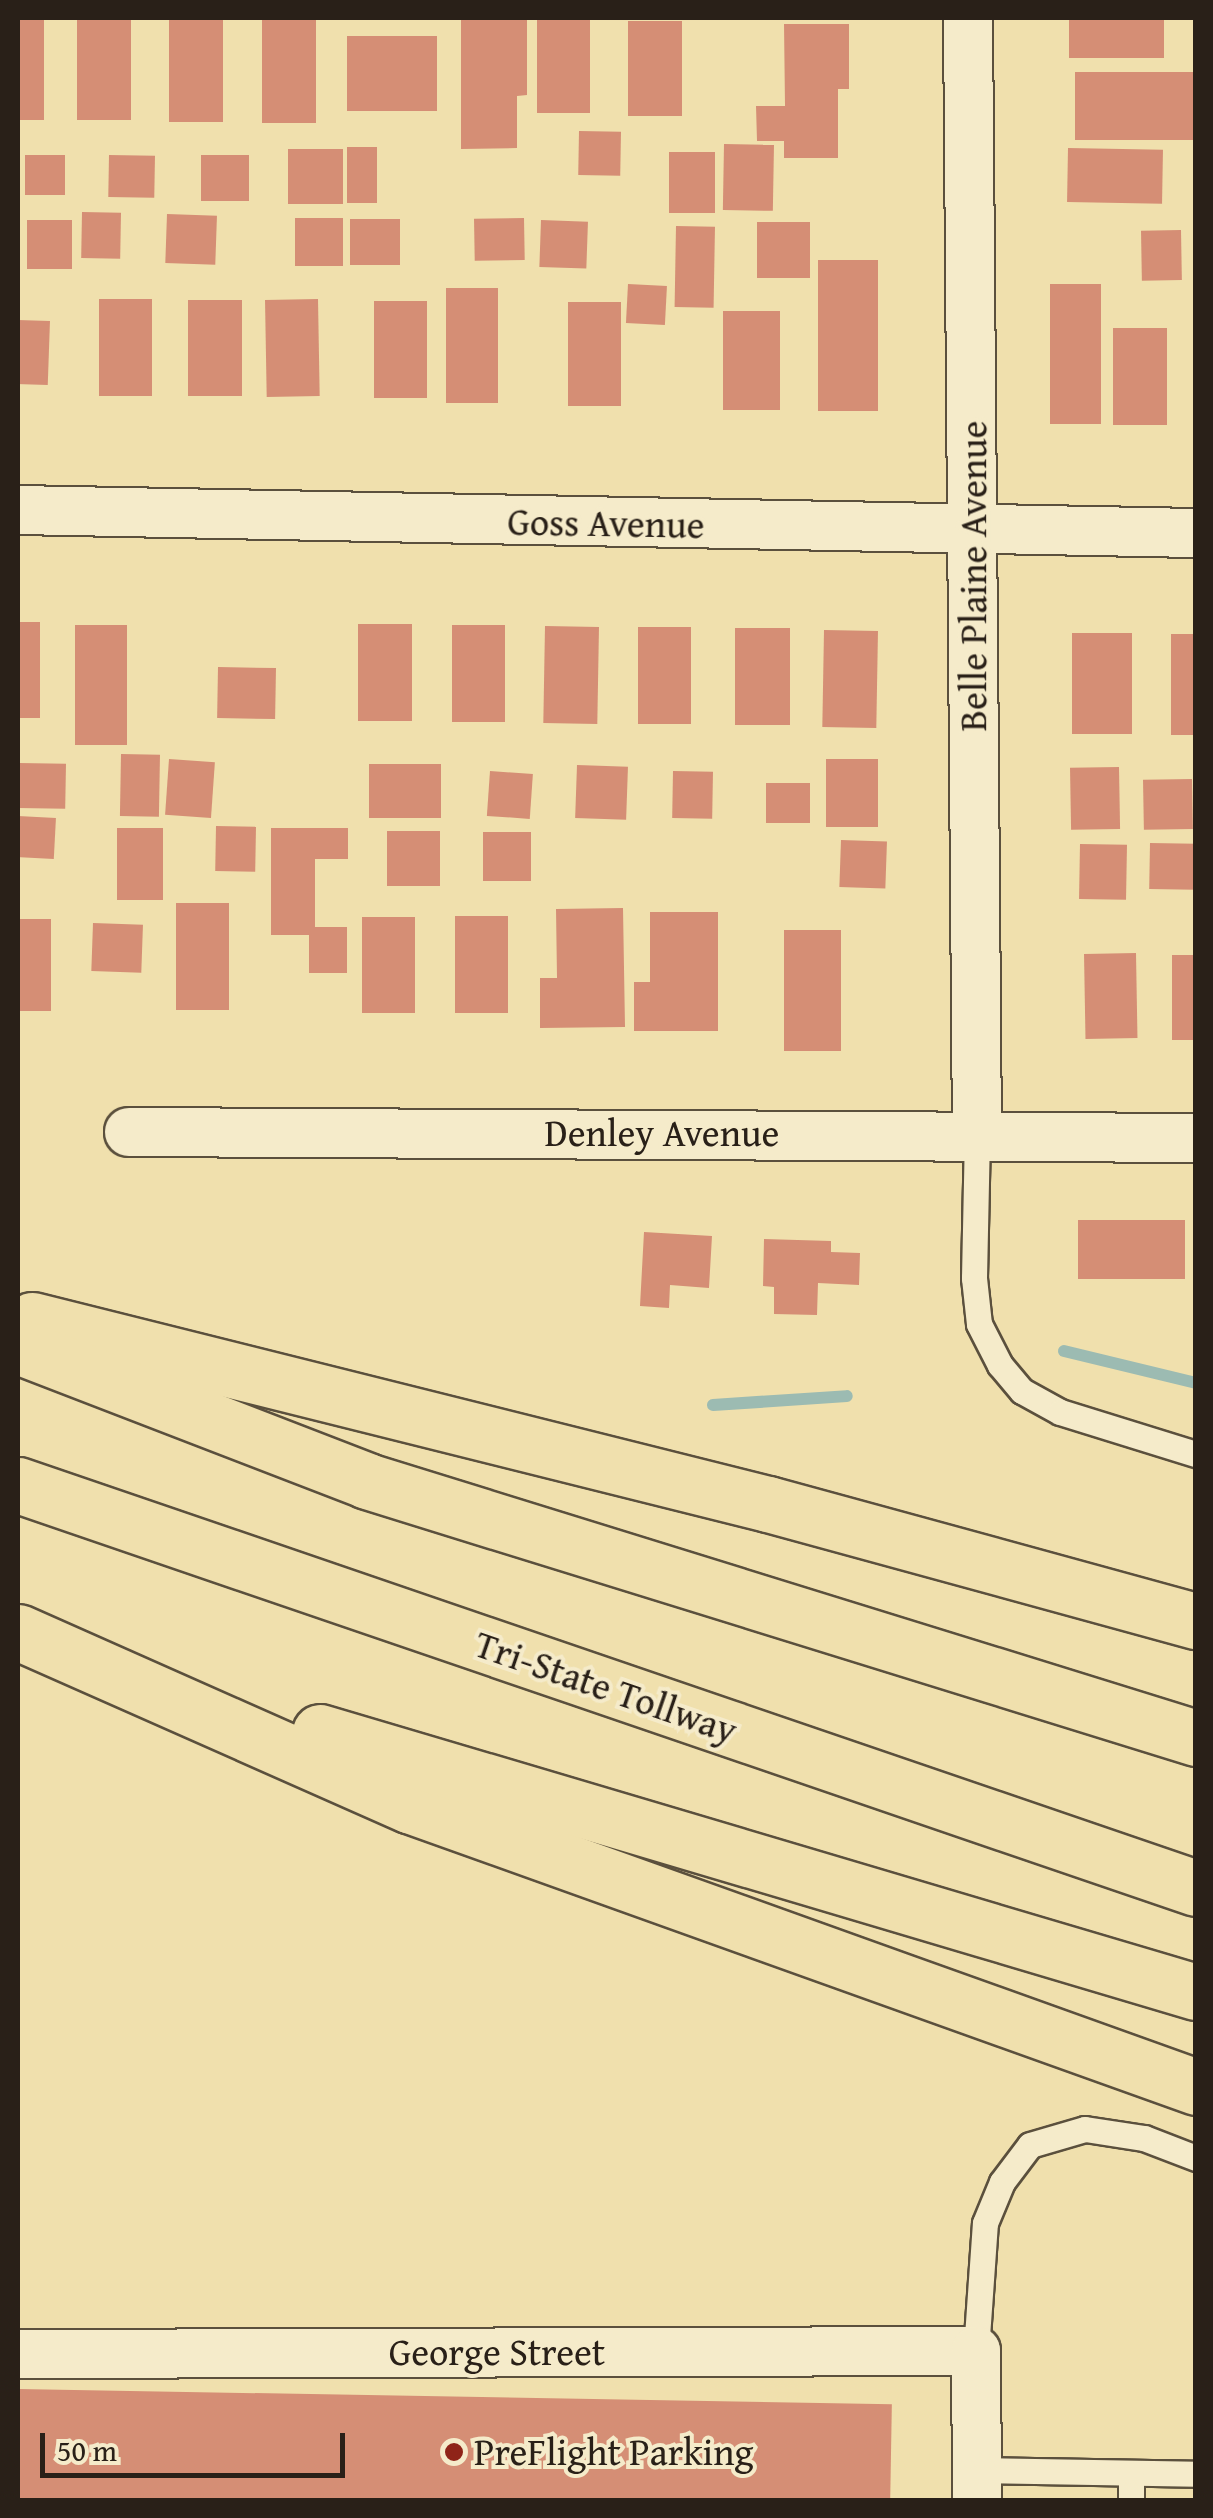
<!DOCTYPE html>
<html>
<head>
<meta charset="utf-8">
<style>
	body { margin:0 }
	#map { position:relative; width:1213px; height:2518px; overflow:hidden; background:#f0e0ad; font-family:"Gentium Book Plus",serif }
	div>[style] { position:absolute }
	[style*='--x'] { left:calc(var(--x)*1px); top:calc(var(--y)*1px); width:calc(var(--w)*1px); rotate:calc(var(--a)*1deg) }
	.stream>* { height:12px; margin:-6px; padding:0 6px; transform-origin:6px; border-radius:6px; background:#9cbbb2 }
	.building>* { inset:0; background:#d58e75; transform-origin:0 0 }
	.roads { filter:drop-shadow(2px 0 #5b503d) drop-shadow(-2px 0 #5b503d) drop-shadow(0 2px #5b503d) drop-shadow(0 -2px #5b503d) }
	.lane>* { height:25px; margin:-12.5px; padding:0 12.5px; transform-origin:12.5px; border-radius:12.5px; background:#f5ebca }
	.street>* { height:48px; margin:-24px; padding:0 24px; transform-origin:24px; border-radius:24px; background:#f5ebca }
	.highway>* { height:55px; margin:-27.5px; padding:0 27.5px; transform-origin:27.5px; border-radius:27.5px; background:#f0e0ad }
	.dots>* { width:28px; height:28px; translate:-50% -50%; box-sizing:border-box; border:5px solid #f5ebca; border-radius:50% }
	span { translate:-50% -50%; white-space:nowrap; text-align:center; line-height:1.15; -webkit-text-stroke:8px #f5ebca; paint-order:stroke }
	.street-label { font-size:38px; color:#292018 }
	.poi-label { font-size:38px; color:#292018 }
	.left { translate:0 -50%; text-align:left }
	.frame { position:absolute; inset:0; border:20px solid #292018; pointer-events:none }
	.scale { position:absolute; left:40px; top:2433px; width:305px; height:45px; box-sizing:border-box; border:5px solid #292018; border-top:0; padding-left:12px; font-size:30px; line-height:35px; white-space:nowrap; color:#292018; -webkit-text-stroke:8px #f5ebca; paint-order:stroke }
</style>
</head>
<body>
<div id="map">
	<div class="stream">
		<div style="--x:1064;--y:1351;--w:136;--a:13.6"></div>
		<div style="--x:713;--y:1405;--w:134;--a:-3.8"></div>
	</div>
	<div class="building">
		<div style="left:18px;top:18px;width:26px;height:102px"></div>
		<div style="left:77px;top:18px;width:54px;height:102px"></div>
		<div style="left:169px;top:18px;width:54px;height:104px"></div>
		<div style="left:262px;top:18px;width:54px;height:105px"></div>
		<div style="left:537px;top:18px;width:53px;height:95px"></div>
		<div style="left:1069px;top:18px;width:95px;height:40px"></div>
		<div style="clip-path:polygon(461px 20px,527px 20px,527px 95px,517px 96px,517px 148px,461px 149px)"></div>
		<div style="left:628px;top:21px;width:54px;height:95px"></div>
		<div style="clip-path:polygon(784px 24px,849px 24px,849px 89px,838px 89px,838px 158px,784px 158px,784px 141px,757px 141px,756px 106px,785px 106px)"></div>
		<div style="left:347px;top:36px;width:90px;height:75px"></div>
		<div style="left:1075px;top:72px;width:121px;height:68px"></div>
		<div style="left:579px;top:131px;width:42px;height:44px;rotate:1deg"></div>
		<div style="left:724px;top:144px;width:50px;height:66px;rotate:1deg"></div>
		<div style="left:347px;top:147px;width:30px;height:56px"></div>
		<div style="left:1068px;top:148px;width:95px;height:54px;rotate:1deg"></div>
		<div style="left:288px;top:149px;width:55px;height:55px"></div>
		<div style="left:669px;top:152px;width:46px;height:61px"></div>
		<div style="left:25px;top:155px;width:40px;height:40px"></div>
		<div style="left:109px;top:155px;width:46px;height:42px;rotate:1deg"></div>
		<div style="left:201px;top:155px;width:48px;height:46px"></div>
		<div style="left:82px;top:212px;width:39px;height:46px;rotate:1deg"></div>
		<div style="left:167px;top:214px;width:50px;height:49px;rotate:2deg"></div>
		<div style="left:343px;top:218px;width:48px;height:48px;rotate:90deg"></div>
		<div style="left:524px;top:218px;width:42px;height:50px;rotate:89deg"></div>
		<div style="left:350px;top:219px;width:50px;height:46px"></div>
		<div style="left:72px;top:220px;width:49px;height:45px;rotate:90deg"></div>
		<div style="left:541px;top:220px;width:47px;height:47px;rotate:2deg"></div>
		<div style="left:757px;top:222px;width:53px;height:56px"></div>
		<div style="left:676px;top:226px;width:39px;height:81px;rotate:1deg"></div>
		<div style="left:1181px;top:230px;width:50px;height:40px;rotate:89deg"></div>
		<div style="left:818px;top:260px;width:60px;height:151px"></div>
		<div style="left:628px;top:284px;width:39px;height:39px;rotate:3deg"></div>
		<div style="left:1050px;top:284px;width:51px;height:140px"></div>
		<div style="left:498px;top:288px;width:115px;height:52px;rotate:90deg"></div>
		<div style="left:99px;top:299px;width:53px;height:97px"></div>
		<div style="left:318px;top:299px;width:97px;height:53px;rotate:89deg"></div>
		<div style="left:188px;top:300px;width:54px;height:96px"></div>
		<div style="left:374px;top:301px;width:53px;height:97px"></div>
		<div style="left:568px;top:302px;width:53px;height:104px"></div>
		<div style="left:723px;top:311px;width:57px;height:99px"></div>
		<div style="left:18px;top:320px;width:32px;height:64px;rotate:2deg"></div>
		<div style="left:1167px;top:328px;width:97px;height:54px;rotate:90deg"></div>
		<div style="left:18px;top:622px;width:22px;height:96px"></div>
		<div style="left:358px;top:624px;width:54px;height:97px"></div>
		<div style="left:127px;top:625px;width:120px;height:52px;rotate:90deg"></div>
		<div style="left:452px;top:625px;width:53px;height:97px"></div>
		<div style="left:545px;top:626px;width:54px;height:97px;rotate:1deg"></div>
		<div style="left:638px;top:627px;width:53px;height:97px"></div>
		<div style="left:735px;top:628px;width:55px;height:97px"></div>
		<div style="left:824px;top:630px;width:54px;height:97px;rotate:1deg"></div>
		<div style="left:1072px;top:633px;width:60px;height:101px"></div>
		<div style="left:1171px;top:634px;width:25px;height:101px"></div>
		<div style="left:218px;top:667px;width:58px;height:51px;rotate:1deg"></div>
		<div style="left:121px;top:754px;width:39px;height:62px;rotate:1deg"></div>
		<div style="left:169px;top:759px;width:46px;height:56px;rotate:4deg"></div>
		<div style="left:826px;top:759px;width:52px;height:68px"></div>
		<div style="left:19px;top:763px;width:47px;height:45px;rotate:1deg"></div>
		<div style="left:369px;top:764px;width:72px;height:54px"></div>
		<div style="left:577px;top:765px;width:51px;height:53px;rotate:2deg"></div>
		<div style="left:1119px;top:767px;width:62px;height:49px;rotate:89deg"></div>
		<div style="left:490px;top:771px;width:43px;height:45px;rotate:4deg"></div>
		<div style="left:673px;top:771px;width:40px;height:47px;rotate:1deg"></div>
		<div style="left:1192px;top:779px;width:50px;height:49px;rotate:89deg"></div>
		<div style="left:766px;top:783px;width:44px;height:40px"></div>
		<div style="left:18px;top:816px;width:38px;height:41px;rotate:3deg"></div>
		<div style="left:216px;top:826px;width:40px;height:45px;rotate:1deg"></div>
		<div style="left:117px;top:828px;width:46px;height:72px"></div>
		<div style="clip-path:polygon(271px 828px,348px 828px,348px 859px,315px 859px,315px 927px,347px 927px,347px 973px,309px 973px,309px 935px,271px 935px)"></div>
		<div style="left:387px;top:831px;width:53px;height:55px"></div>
		<div style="left:483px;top:832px;width:48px;height:49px"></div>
		<div style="left:841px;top:840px;width:46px;height:47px;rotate:2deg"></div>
		<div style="left:1150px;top:843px;width:46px;height:46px;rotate:1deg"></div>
		<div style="left:1080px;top:844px;width:47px;height:55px;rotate:1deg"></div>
		<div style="left:176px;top:903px;width:53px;height:107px"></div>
		<div style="clip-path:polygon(623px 908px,625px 1027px,540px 1028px,540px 978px,557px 978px,556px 909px)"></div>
		<div style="clip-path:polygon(650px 912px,718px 912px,718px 1031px,634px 1031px,634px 982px,650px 982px)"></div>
		<div style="left:508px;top:916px;width:97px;height:53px;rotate:90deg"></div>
		<div style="left:362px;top:917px;width:53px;height:96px"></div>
		<div style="left:18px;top:919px;width:33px;height:92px"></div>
		<div style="left:93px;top:923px;width:50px;height:48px;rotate:2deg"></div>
		<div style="left:784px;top:930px;width:57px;height:121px"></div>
		<div style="left:1136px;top:953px;width:85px;height:52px;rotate:89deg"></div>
		<div style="left:1196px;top:955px;width:85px;height:24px;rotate:90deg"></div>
		<div style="left:1078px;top:1220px;width:107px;height:59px"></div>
		<div style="clip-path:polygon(644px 1232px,712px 1236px,709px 1288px,670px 1285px,669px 1308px,640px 1306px)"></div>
		<div style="clip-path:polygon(764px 1239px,831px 1241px,831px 1252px,860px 1253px,859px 1285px,818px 1283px,817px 1315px,774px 1314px,774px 1287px,763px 1286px)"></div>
		<div style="left:18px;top:2389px;width:874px;height:111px;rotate:1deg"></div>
	</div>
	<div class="roads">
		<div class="lane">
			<div style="--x:977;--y:1134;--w:144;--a:91.2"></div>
			<div style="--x:974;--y:1278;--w:46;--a:83.8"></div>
			<div style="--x:979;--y:1324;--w:46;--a:62.9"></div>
			<div style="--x:1000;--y:1365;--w:34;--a:50"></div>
			<div style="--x:1022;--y:1391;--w:43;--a:28.9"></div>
			<div style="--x:1060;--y:1412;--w:142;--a:17.2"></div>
			<div style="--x:976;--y:2351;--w:128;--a:-86"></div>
			<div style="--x:985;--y:2223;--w:44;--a:-67.5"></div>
			<div style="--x:1002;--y:2182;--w:46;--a:-52.9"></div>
			<div style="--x:1030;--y:2145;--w:57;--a:-16.2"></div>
			<div style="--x:1085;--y:2129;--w:60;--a:8.7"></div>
			<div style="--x:1144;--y:2138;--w:56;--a:21"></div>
			<div style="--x:976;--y:2470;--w:220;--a:1"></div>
			<div style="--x:1131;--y:2500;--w:25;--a:-90"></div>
		</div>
		<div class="street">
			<div style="--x:968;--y:18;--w:1116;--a:89.54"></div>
			<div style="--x:18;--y:510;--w:1178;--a:1.12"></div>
			<div style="--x:129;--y:1132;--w:1067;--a:0.32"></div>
			<div style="--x:18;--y:2354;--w:958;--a:-0.18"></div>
			<div style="--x:976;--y:2351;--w:149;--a:89.6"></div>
		</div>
		<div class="highway">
			<div style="--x:32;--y:1320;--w:759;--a:14.04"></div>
			<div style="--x:768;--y:1504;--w:444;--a:15.3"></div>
			<div style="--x:18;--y:1346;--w:374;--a:21.1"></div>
			<div style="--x:367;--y:1481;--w:868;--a:17.22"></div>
			<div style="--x:18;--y:1485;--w:1245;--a:18.89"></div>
			<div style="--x:18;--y:1632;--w:428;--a:23.9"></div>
			<div style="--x:409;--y:1805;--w:836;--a:19.71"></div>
			<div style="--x:320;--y:1732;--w:914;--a:16.53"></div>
		</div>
	</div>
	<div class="dots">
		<div style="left:454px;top:2452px;background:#8f2418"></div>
	</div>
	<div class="street-label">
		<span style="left:606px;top:523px;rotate:1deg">Goss Avenue</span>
		<span style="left:973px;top:576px;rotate:-90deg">Belle Plaine Avenue</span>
		<span style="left:662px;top:1133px">Denley Avenue</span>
		<span style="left:606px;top:1687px;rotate:19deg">Tri-State Tollway</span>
		<span style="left:497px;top:2352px">George Street</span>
	</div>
	<div class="poi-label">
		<span class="left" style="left:474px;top:2452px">PreFlight Parking</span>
	</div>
	<div class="frame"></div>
	<div class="scale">50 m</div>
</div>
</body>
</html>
